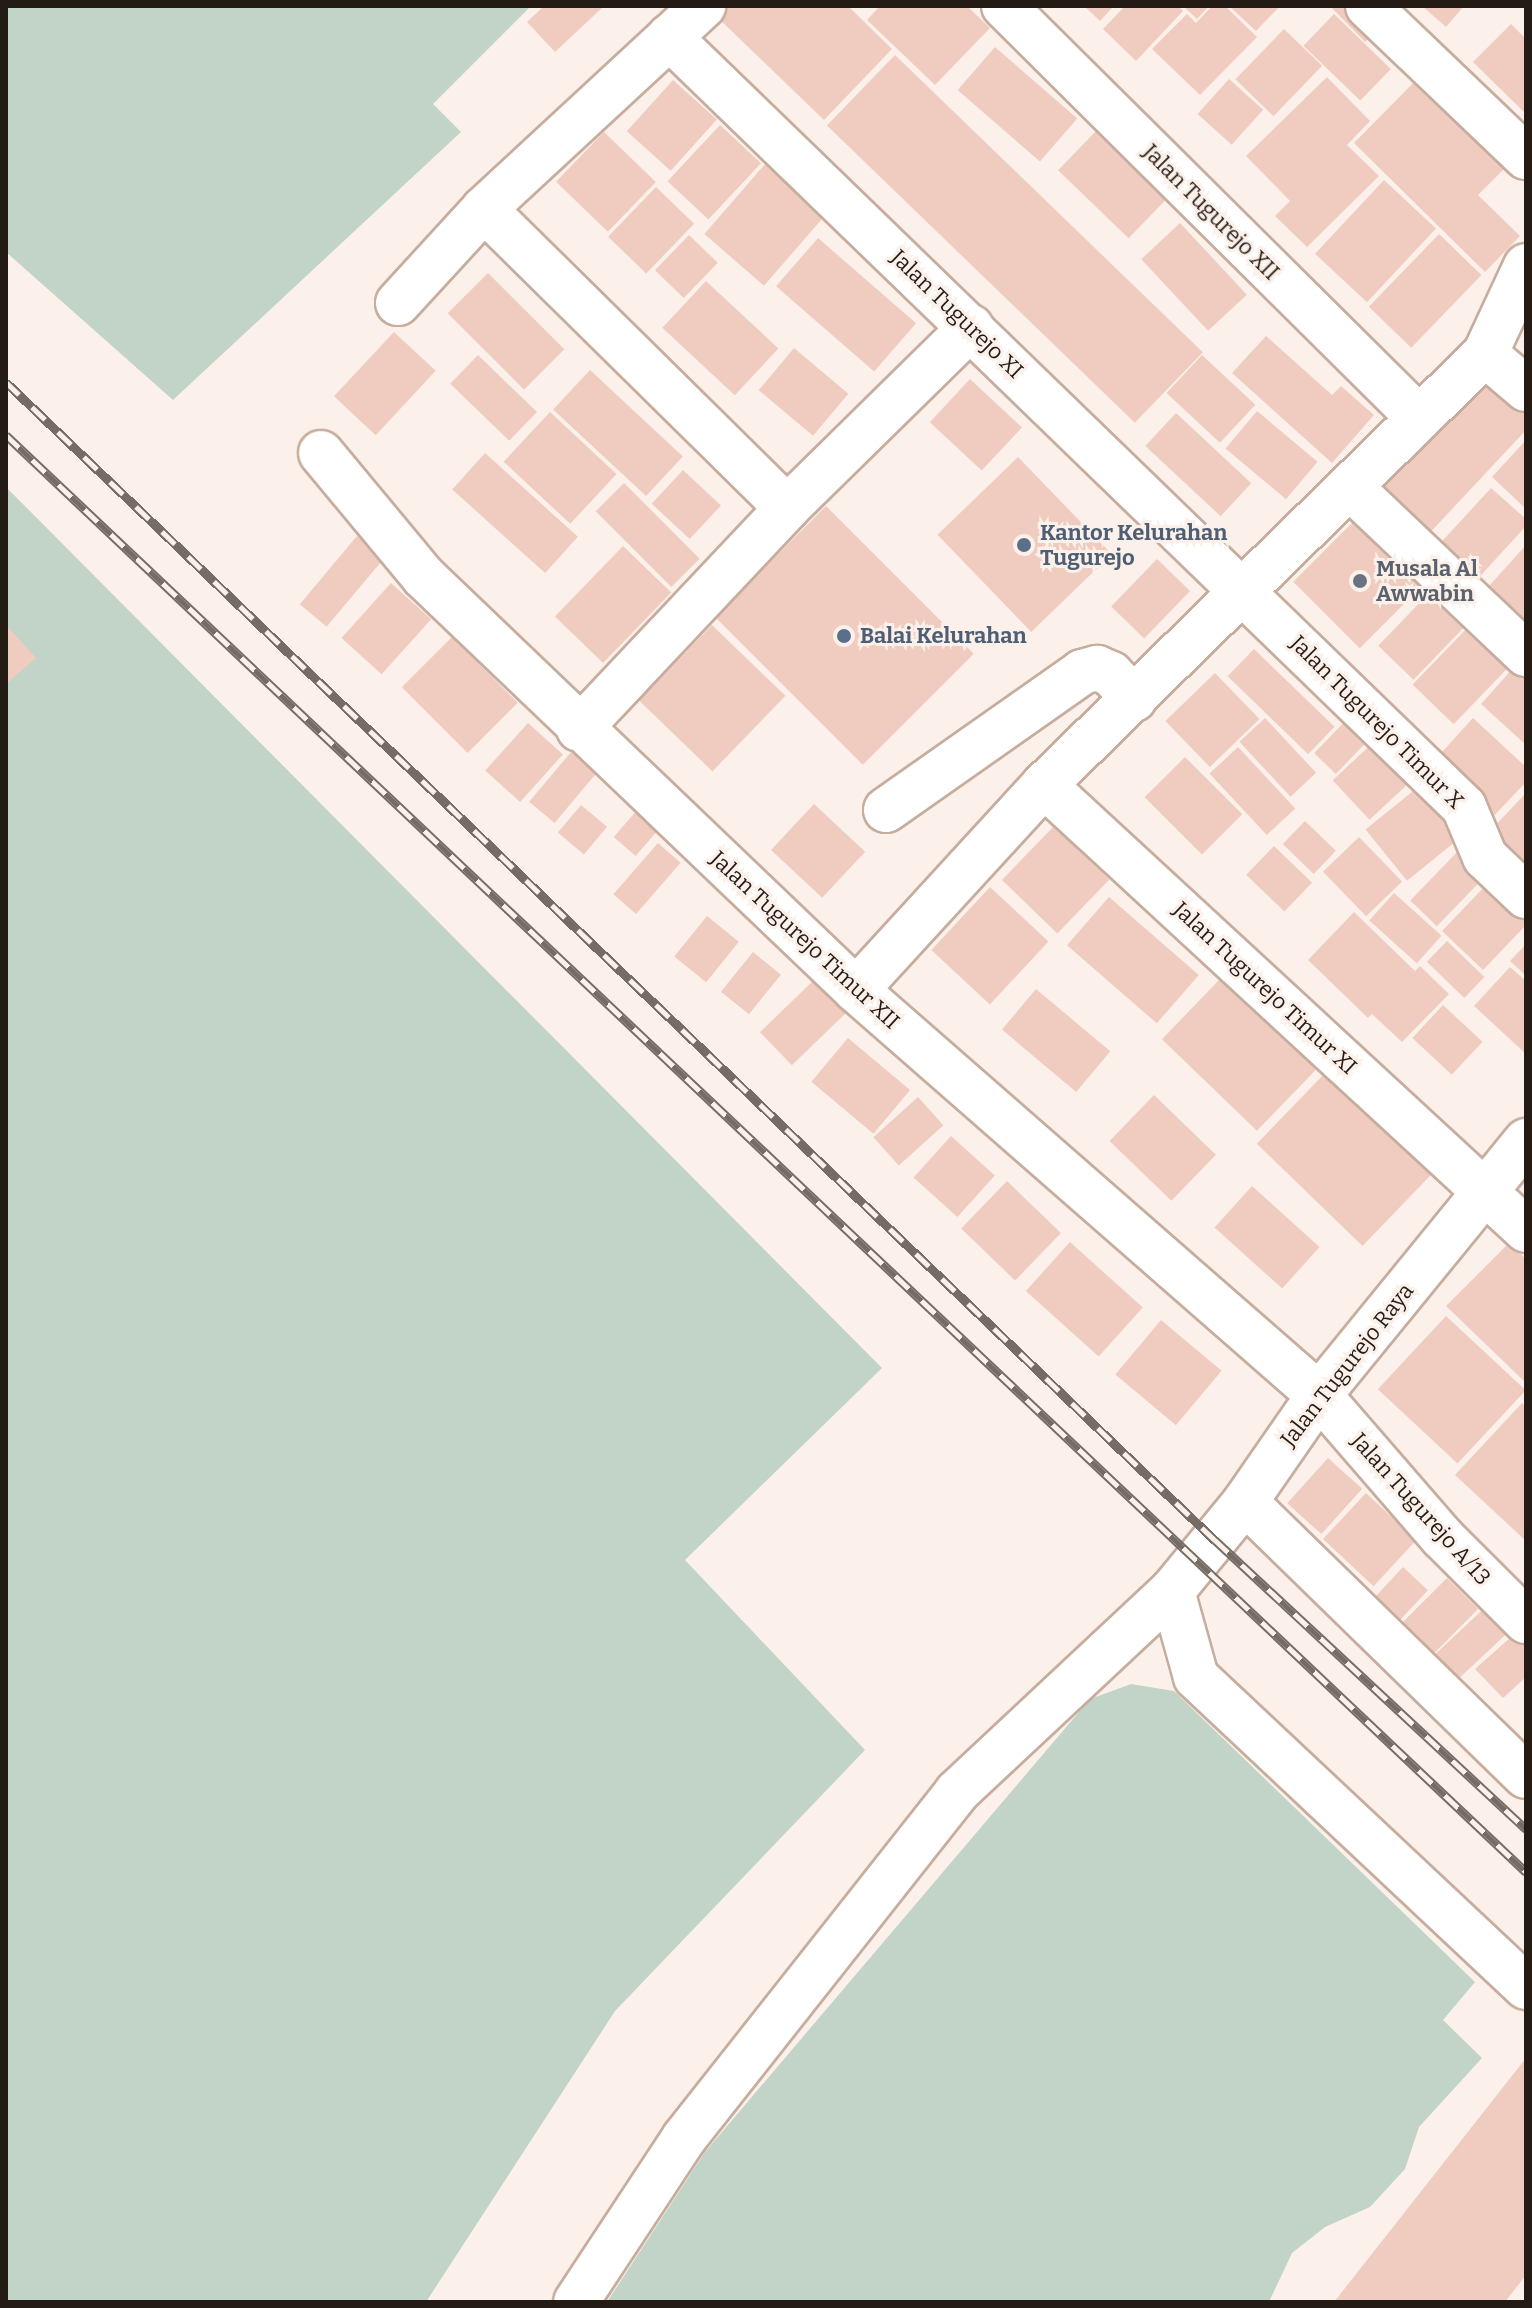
<!DOCTYPE html>
<html>
<head>
<meta charset="utf-8">
<style>
	body { margin:0 }
	#map { position:relative; width:1532px; height:2308px; overflow:hidden; background:#fbf1ea; font-family:Bitter,serif }
	div>[style] { position:absolute }
	[style*='--x'] { left:calc(var(--x)*1px); top:calc(var(--y)*1px); width:calc(var(--w)*1px); rotate:calc(var(--a)*1deg) }
	.green>* { inset:0; background:#c1d4c7 }
	.building>* { inset:0; background:#f0ccc0; transform-origin:0 0 }
	.roads { filter:drop-shadow(2px 0 #c6ad9e) drop-shadow(-2px 0 #c6ad9e) drop-shadow(0 2px #c6ad9e) drop-shadow(0 -2px #c6ad9e) }
	.minor>* { height:44px; margin:-22px; padding:0 22px; transform-origin:22px; border-radius:22px; background:#fff }
	.rail>* { height:9px; margin-top:-4.5px; transform-origin:0; background:repeating-linear-gradient(90deg,#fbf1ea 0 18px,#766c66 0 36px); box-sizing:border-box; border-block:2px solid #766c66 }
	.dots>* { width:22px; height:22px; translate:-50% -50%; box-sizing:border-box; border:4px solid #fbf1ea; border-radius:50% }
	span { translate:-50% -50%; white-space:nowrap; text-align:center; line-height:1.15; -webkit-text-stroke:6px #fbf1ea; paint-order:stroke }
	.street-label { font-size:22px; color:#241b15 }
	.service-label { font-size:22px; color:#4e5e75; font-weight:700 }
	.left { translate:0 -50%; text-align:left }
	.worship-label { font-size:22px; color:#5b616d; font-weight:700 }
	.frame { position:absolute; inset:0; border:8px solid #241b15; pointer-events:none }
</style>
</head>
<body>
<div id="map">
	<div class="green">
		<div style="clip-path:polygon(6px 6px,531px 6px,433px 104px,461px 132px,173px 400px,6px 252px)"></div>
		<div style="clip-path:polygon(6px 487px,882px 1368px,685px 1560px,865px 1750px,615px 2011px,426px 2302px,6px 2302px)"></div>
		<div style="clip-path:polygon(1131px 1684px,1174px 1691px,1475px 1982px,1443px 2020px,1482px 2058px,1419px 2127px,1405px 2169px,1370px 2207px,1325px 2227px,1292px 2253px,1269px 2302px,607px 2302px,705px 2152px,1090px 1699px)"></div>
	</div>
	<div class="building">
		<div style="clip-path:polygon(544px 6px,604px 6px,555px 52px,527px 22px)"></div>
		<div style="clip-path:polygon(728px 6px,848px 6px,892px 49px,824px 120px,717px 17px)"></div>
		<div style="clip-path:polygon(880px 6px,967px 6px,990px 28px,935px 85px,867px 20px)"></div>
		<div style="clip-path:polygon(1084px 6px,1114px 6px,1100px 21px)"></div>
		<div style="clip-path:polygon(1125px 6px,1178px 6px,1183px 11px,1136px 61px,1103px 29px)"></div>
		<div style="clip-path:polygon(1183px 6px,1209px 6px,1197px 19px)"></div>
		<div style="clip-path:polygon(1212px 6px,1225px 6px,1257px 37px,1200px 95px,1152px 49px,1187px 14px,1196px 23px)"></div>
		<div style="clip-path:polygon(1229px 6px,1280px 6px,1256px 31px)"></div>
		<div style="clip-path:polygon(1330px 6px,1365px 6px,1382px 24px,1365px 42px)"></div>
		<div style="clip-path:polygon(1422px 6px,1464px 6px,1446px 27px)"></div>
		<div style="left:1334px;top:14px;width:79px;height:44px;rotate:44deg"></div>
		<div style="clip-path:polygon(1511px 24px,1526px 39px,1526px 114px,1473px 62px)"></div>
		<div style="left:1284px;top:29px;width:53px;height:70px;rotate:44deg"></div>
		<div style="left:995px;top:47px;width:109px;height:57px;rotate:41deg"></div>
		<div style="left:895px;top:55px;width:428px;height:98px;rotate:44deg"></div>
		<div style="clip-path:polygon(1423px 73px,1512px 161px,1478px 195px,1520px 236px,1485px 272px,1354px 143px)"></div>
		<div style="clip-path:polygon(1327px 77px,1370px 121px,1347px 145px,1379px 176px,1307px 247px,1275px 216px,1290px 201px,1246px 156px)"></div>
		<div style="left:1229px;top:79px;width:46px;height:47px;rotate:42deg"></div>
		<div style="left:673px;top:80px;width:59px;height:69px;rotate:42deg"></div>
		<div style="left:720px;top:125px;width:56px;height:77px;rotate:43deg"></div>
		<div style="left:1097px;top:130px;width:98px;height:56px;rotate:44deg"></div>
		<div style="left:604px;top:132px;width:72px;height:69px;rotate:44deg"></div>
		<div style="left:766px;top:163px;width:79px;height:94px;rotate:41deg"></div>
		<div style="left:1384px;top:180px;width:71px;height:101px;rotate:43deg"></div>
		<div style="left:656px;top:187px;width:53px;height:69px;rotate:44deg"></div>
		<div style="left:1180px;top:223px;width:98px;height:53px;rotate:47deg"></div>
		<div style="left:1439px;top:234px;width:59px;height:101px;rotate:44deg"></div>
		<div style="left:689px;top:235px;width:40px;height:49px;rotate:44deg"></div>
		<div style="left:818px;top:238px;width:130px;height:64px;rotate:41deg"></div>
		<div style="left:488px;top:273px;width:108px;height:57px;rotate:45deg"></div>
		<div style="left:706px;top:281px;width:99px;height:64px;rotate:43deg"></div>
		<div style="left:394px;top:332px;width:57px;height:88px;rotate:43deg"></div>
		<div style="clip-path:polygon(1266px 336px,1332px 395px,1341px 386px,1374px 415px,1332px 463px,1232px 373px)"></div>
		<div style="left:794px;top:348px;width:71px;height:55px;rotate:40deg"></div>
		<div style="left:478px;top:355px;width:82px;height:40px;rotate:44deg"></div>
		<div style="left:1202px;top:355px;width:73px;height:52px;rotate:43deg"></div>
		<div style="clip-path:polygon(1482px 364px,1526px 405px,1526px 430px,1425px 538px,1369px 486px)"></div>
		<div style="left:590px;top:370px;width:127px;height:54px;rotate:43deg"></div>
		<div style="left:970px;top:379px;width:71px;height:59px;rotate:43deg"></div>
		<div style="left:1257px;top:411px;width:79px;height:49px;rotate:40deg"></div>
		<div style="left:550px;top:412px;width:91px;height:68px;rotate:43deg"></div>
		<div style="left:1176px;top:413px;width:103px;height:45px;rotate:43deg"></div>
		<div style="clip-path:polygon(1526px 440px,1526px 509px,1492px 477px)"></div>
		<div style="left:485px;top:453px;width:125px;height:49px;rotate:42deg"></div>
		<div style="left:1018px;top:457px;width:135px;height:112px;rotate:46deg"></div>
		<div style="left:683px;top:470px;width:52px;height:46px;rotate:43deg"></div>
		<div style="left:624px;top:483px;width:107px;height:40px;rotate:45deg"></div>
		<div style="clip-path:polygon(1491px 488px,1526px 519px,1526px 526px,1473px 584px,1435px 549px)"></div>
		<div style="left:826px;top:506px;width:209px;height:157px;rotate:45deg"></div>
		<div style="left:1359px;top:516px;width:94px;height:93px;rotate:45deg"></div>
		<div style="left:357px;top:536px;width:35px;height:89px;rotate:40deg"></div>
		<div style="clip-path:polygon(1526px 545px,1526px 639px,1480px 596px)"></div>
		<div style="left:623px;top:546px;width:67px;height:98px;rotate:44deg"></div>
		<div style="left:1157px;top:559px;width:46px;height:66px;rotate:44deg"></div>
		<div style="left:391px;top:583px;width:54px;height:74px;rotate:42deg"></div>
		<div style="left:1431px;top:591px;width:49px;height:76px;rotate:44deg"></div>
		<div style="left:1473px;top:622px;width:57px;height:87px;rotate:44deg"></div>
		<div style="clip-path:polygon(6px 625px,36px 658px,6px 684px)"></div>
		<div style="left:712px;top:625px;width:102px;height:105px;rotate:44deg"></div>
		<div style="left:452px;top:637px;width:93px;height:71px;rotate:45deg"></div>
		<div style="left:1254px;top:649px;width:112px;height:38px;rotate:44deg"></div>
		<div style="clip-path:polygon(1515px 666px,1526px 677px,1526px 745px,1481px 704px)"></div>
		<div style="left:1215px;top:673px;width:64px;height:69px;rotate:46deg"></div>
		<div style="left:1351px;top:715px;width:30px;height:53px;rotate:44deg"></div>
		<div style="left:1265px;top:718px;width:75px;height:35px;rotate:47deg"></div>
		<div style="clip-path:polygon(1473px 718px,1526px 767px,1526px 782px,1491px 819px,1432px 763px)"></div>
		<div style="left:528px;top:723px;width:47px;height:64px;rotate:42deg"></div>
		<div style="left:1378px;top:738px;width:54px;height:62px;rotate:47deg"></div>
		<div style="left:1238px;top:747px;width:84px;height:39px;rotate:47deg"></div>
		<div style="left:571px;top:752px;width:33px;height:65px;rotate:40deg"></div>
		<div style="left:1185px;top:757px;width:81px;height:57px;rotate:45deg"></div>
		<div style="left:1423px;top:783px;width:66px;height:74px;rotate:51deg"></div>
		<div style="clip-path:polygon(1526px 793px,1526px 873px,1486px 835px)"></div>
		<div style="left:814px;top:804px;width:70px;height:63px;rotate:43deg"></div>
		<div style="left:581px;top:805px;width:34px;height:36px;rotate:40deg"></div>
		<div style="left:638px;top:809px;width:29px;height:37px;rotate:41deg"></div>
		<div style="left:1305px;top:821px;width:43px;height:32px;rotate:44deg"></div>
		<div style="left:1054px;top:826px;width:77px;height:75px;rotate:44deg"></div>
		<div style="left:1359px;top:837px;width:62px;height:50px;rotate:46deg"></div>
		<div style="left:658px;top:843px;width:30px;height:68px;rotate:41deg"></div>
		<div style="left:1274px;top:846px;width:53px;height:40px;rotate:44deg"></div>
		<div style="left:1461px;top:848px;width:37px;height:73px;rotate:44deg"></div>
		<div style="clip-path:polygon(1489px 882px,1526px 918px,1526px 925px,1483px 970px,1442px 931px)"></div>
		<div style="left:990px;top:887px;width:80px;height:86px;rotate:43deg"></div>
		<div style="left:1394px;top:893px;width:64px;height:37px;rotate:42deg"></div>
		<div style="left:1109px;top:897px;width:119px;height:64px;rotate:41deg"></div>
		<div style="clip-path:polygon(1354px 912px,1415px 971px,1420px 966px,1449px 994px,1402px 1042px,1372px 1014px,1368px 1018px,1308px 960px)"></div>
		<div style="left:707px;top:916px;width:41px;height:52px;rotate:39deg"></div>
		<div style="left:1447px;top:941px;width:52px;height:29px;rotate:44deg"></div>
		<div style="clip-path:polygon(1526px 944px,1526px 976px,1510px 961px)"></div>
		<div style="left:753px;top:952px;width:36px;height:51px;rotate:39deg"></div>
		<div style="clip-path:polygon(1510px 967px,1526px 981px,1526px 1054px,1474px 1006px)"></div>
		<div style="left:816px;top:978px;width:46px;height:78px;rotate:46deg"></div>
		<div style="left:1221px;top:978px;width:132px;height:85px;rotate:44deg"></div>
		<div style="left:1036px;top:989px;width:97px;height:53px;rotate:40deg"></div>
		<div style="left:1443px;top:1005px;width:54px;height:45px;rotate:43deg"></div>
		<div style="left:848px;top:1038px;width:81px;height:57px;rotate:40deg"></div>
		<div style="left:1329px;top:1069px;width:147px;height:104px;rotate:44deg"></div>
		<div style="left:1154px;top:1095px;width:86px;height:64px;rotate:44deg"></div>
		<div style="left:918px;top:1097px;width:38px;height:60px;rotate:48deg"></div>
		<div style="left:951px;top:1136px;width:59px;height:56px;rotate:42deg"></div>
		<div style="left:1007px;top:1181px;width:75px;height:66px;rotate:44deg"></div>
		<div style="left:1252px;top:1186px;width:91px;height:56px;rotate:42deg"></div>
		<div style="left:1070px;top:1242px;width:98px;height:66px;rotate:42deg"></div>
		<div style="clip-path:polygon(1509px 1243px,1526px 1259px,1526px 1383px,1446px 1306px)"></div>
		<div style="left:1446px;top:1316px;width:109px;height:100px;rotate:43deg"></div>
		<div style="left:1161px;top:1320px;width:79px;height:71px;rotate:40deg"></div>
		<div style="clip-path:polygon(1522px 1403px,1526px 1407px,1526px 1541px,1455px 1475px)"></div>
		<div style="left:1328px;top:1458px;width:46px;height:61px;rotate:42deg"></div>
		<div style="left:1366px;top:1493px;width:69px;height:63px;rotate:43deg"></div>
		<div style="left:1403px;top:1567px;width:34px;height:40px;rotate:43deg"></div>
		<div style="left:1447px;top:1578px;width:44px;height:63px;rotate:45deg"></div>
		<div style="left:1492px;top:1601px;width:34px;height:79px;rotate:47deg"></div>
		<div style="clip-path:polygon(1520px 1629px,1526px 1635px,1526px 1677px,1503px 1698px,1475px 1669px)"></div>
		<div style="clip-path:polygon(1526px 2058px,1526px 2275px,1505px 2302px,1334px 2302px)"></div>
	</div>
	<div class="roads">
		<div class="minor">
			<div style="--x:1004;--y:6;--w:585;--a:44.79"></div>
			<div style="--x:1368;--y:6;--w:219;--a:43.7"></div>
			<div style="--x:669;--y:37;--w:1107;--a:44.08"></div>
			<div style="--x:1464;--y:807;--w:54;--a:67.2"></div>
			<div style="--x:1485;--y:857;--w:57;--a:43.6"></div>
			<div style="--x:484;--y:209;--w:426;--a:44.6"></div>
			<div style="--x:398;--y:303;--w:127;--a:-47.5"></div>
			<div style="--x:484;--y:209;--w:299;--a:-42.8"></div>
			<div style="--x:1485;--y:354;--w:54;--a:40.5"></div>
			<div style="--x:321;--y:453;--w:160;--a:50.3"></div>
			<div style="--x:423;--y:576;--w:599;--a:43.71"></div>
			<div style="--x:856;--y:990;--w:615;--a:41.18"></div>
			<div style="--x:1319;--y:1395;--w:188;--a:49.1"></div>
			<div style="--x:1442;--y:1537;--w:119;--a:45"></div>
			<div style="--x:1350;--y:487;--w:243;--a:43.5"></div>
			<div style="--x:579;--y:729;--w:303;--a:-46.7"></div>
			<div style="--x:787;--y:508;--w:258;--a:-44.5"></div>
			<div style="--x:1044;--y:785;--w:656;--a:42.71"></div>
			<div style="--x:886;--y:810;--w:240;--a:-35.1"></div>
			<div style="--x:1082;--y:672;--w:16;--a:-15"></div>
			<div style="--x:1097;--y:668;--w:15;--a:23"></div>
			<div style="--x:1111;--y:674;--w:34;--a:47"></div>
			<div style="--x:856;--y:990;--w:278;--a:-47.5"></div>
			<div style="--x:1044;--y:785;--w:617;--a:-44.34"></div>
			<div style="--x:1485;--y:354;--w:97;--a:-65"></div>
			<div style="--x:1245;--y:1502;--w:392;--a:44.3"></div>
			<div style="--x:1172;--y:1591;--w:89;--a:74.4"></div>
			<div style="--x:1196;--y:1677;--w:453;--a:43.2"></div>
			<div style="--x:576;--y:2302;--w:196;--a:-56.6"></div>
			<div style="--x:684;--y:2138;--w:441;--a:-51.7"></div>
			<div style="--x:957;--y:1792;--w:294;--a:-43.1"></div>
			<div style="--x:1172;--y:1591;--w:115;--a:-50.6"></div>
			<div style="--x:1245;--y:1502;--w:130;--a:-55.3"></div>
			<div style="--x:1319;--y:1395;--w:328;--a:-50.8"></div>
		</div>
	</div>
	<div class="rail">
		<div style="--x:6;--y:382;--w:1674;--a:43.77"></div>
		<div style="--x:1215;--y:1540;--w:425;--a:42.9"></div>
		<div style="--x:6;--y:435;--w:2092;--a:43.39"></div>
	</div>
	<div class="dots">
		<div style="left:1024px;top:545px;background:#5c6f8a"></div>
		<div style="left:1360px;top:581px;background:#6b7280"></div>
		<div style="left:844px;top:636px;background:#5c6f8a"></div>
	</div>
	<div class="street-label">
		<span style="left:1211px;top:212px;rotate:45deg">Jalan Tugurejo XII</span>
		<span style="left:957px;top:314px;rotate:44deg">Jalan Tugurejo XI</span>
		<span style="left:1377px;top:722px;rotate:45deg">Jalan Tugurejo Timur X</span>
		<span style="left:805px;top:940px;rotate:43deg">Jalan Tugurejo Timur XII</span>
		<span style="left:1265px;top:988px;rotate:43deg">Jalan Tugurejo Timur XI</span>
		<span style="left:1347px;top:1365px;rotate:-52deg">Jalan Tugurejo Raya</span>
		<span style="left:1421px;top:1509px;rotate:48deg">Jalan Tugurejo A/13</span>
	</div>
	<div class="service-label">
		<span class="left" style="left:1040px;top:545px">Kantor Kelurahan<br>Tugurejo</span>
		<span class="left" style="left:860px;top:636px">Balai Kelurahan</span>
	</div>
	<div class="worship-label">
		<span class="left" style="left:1376px;top:581px">Musala Al<br>Awwabin</span>
	</div>
	<div class="frame"></div>
</div>
</body>
</html>
